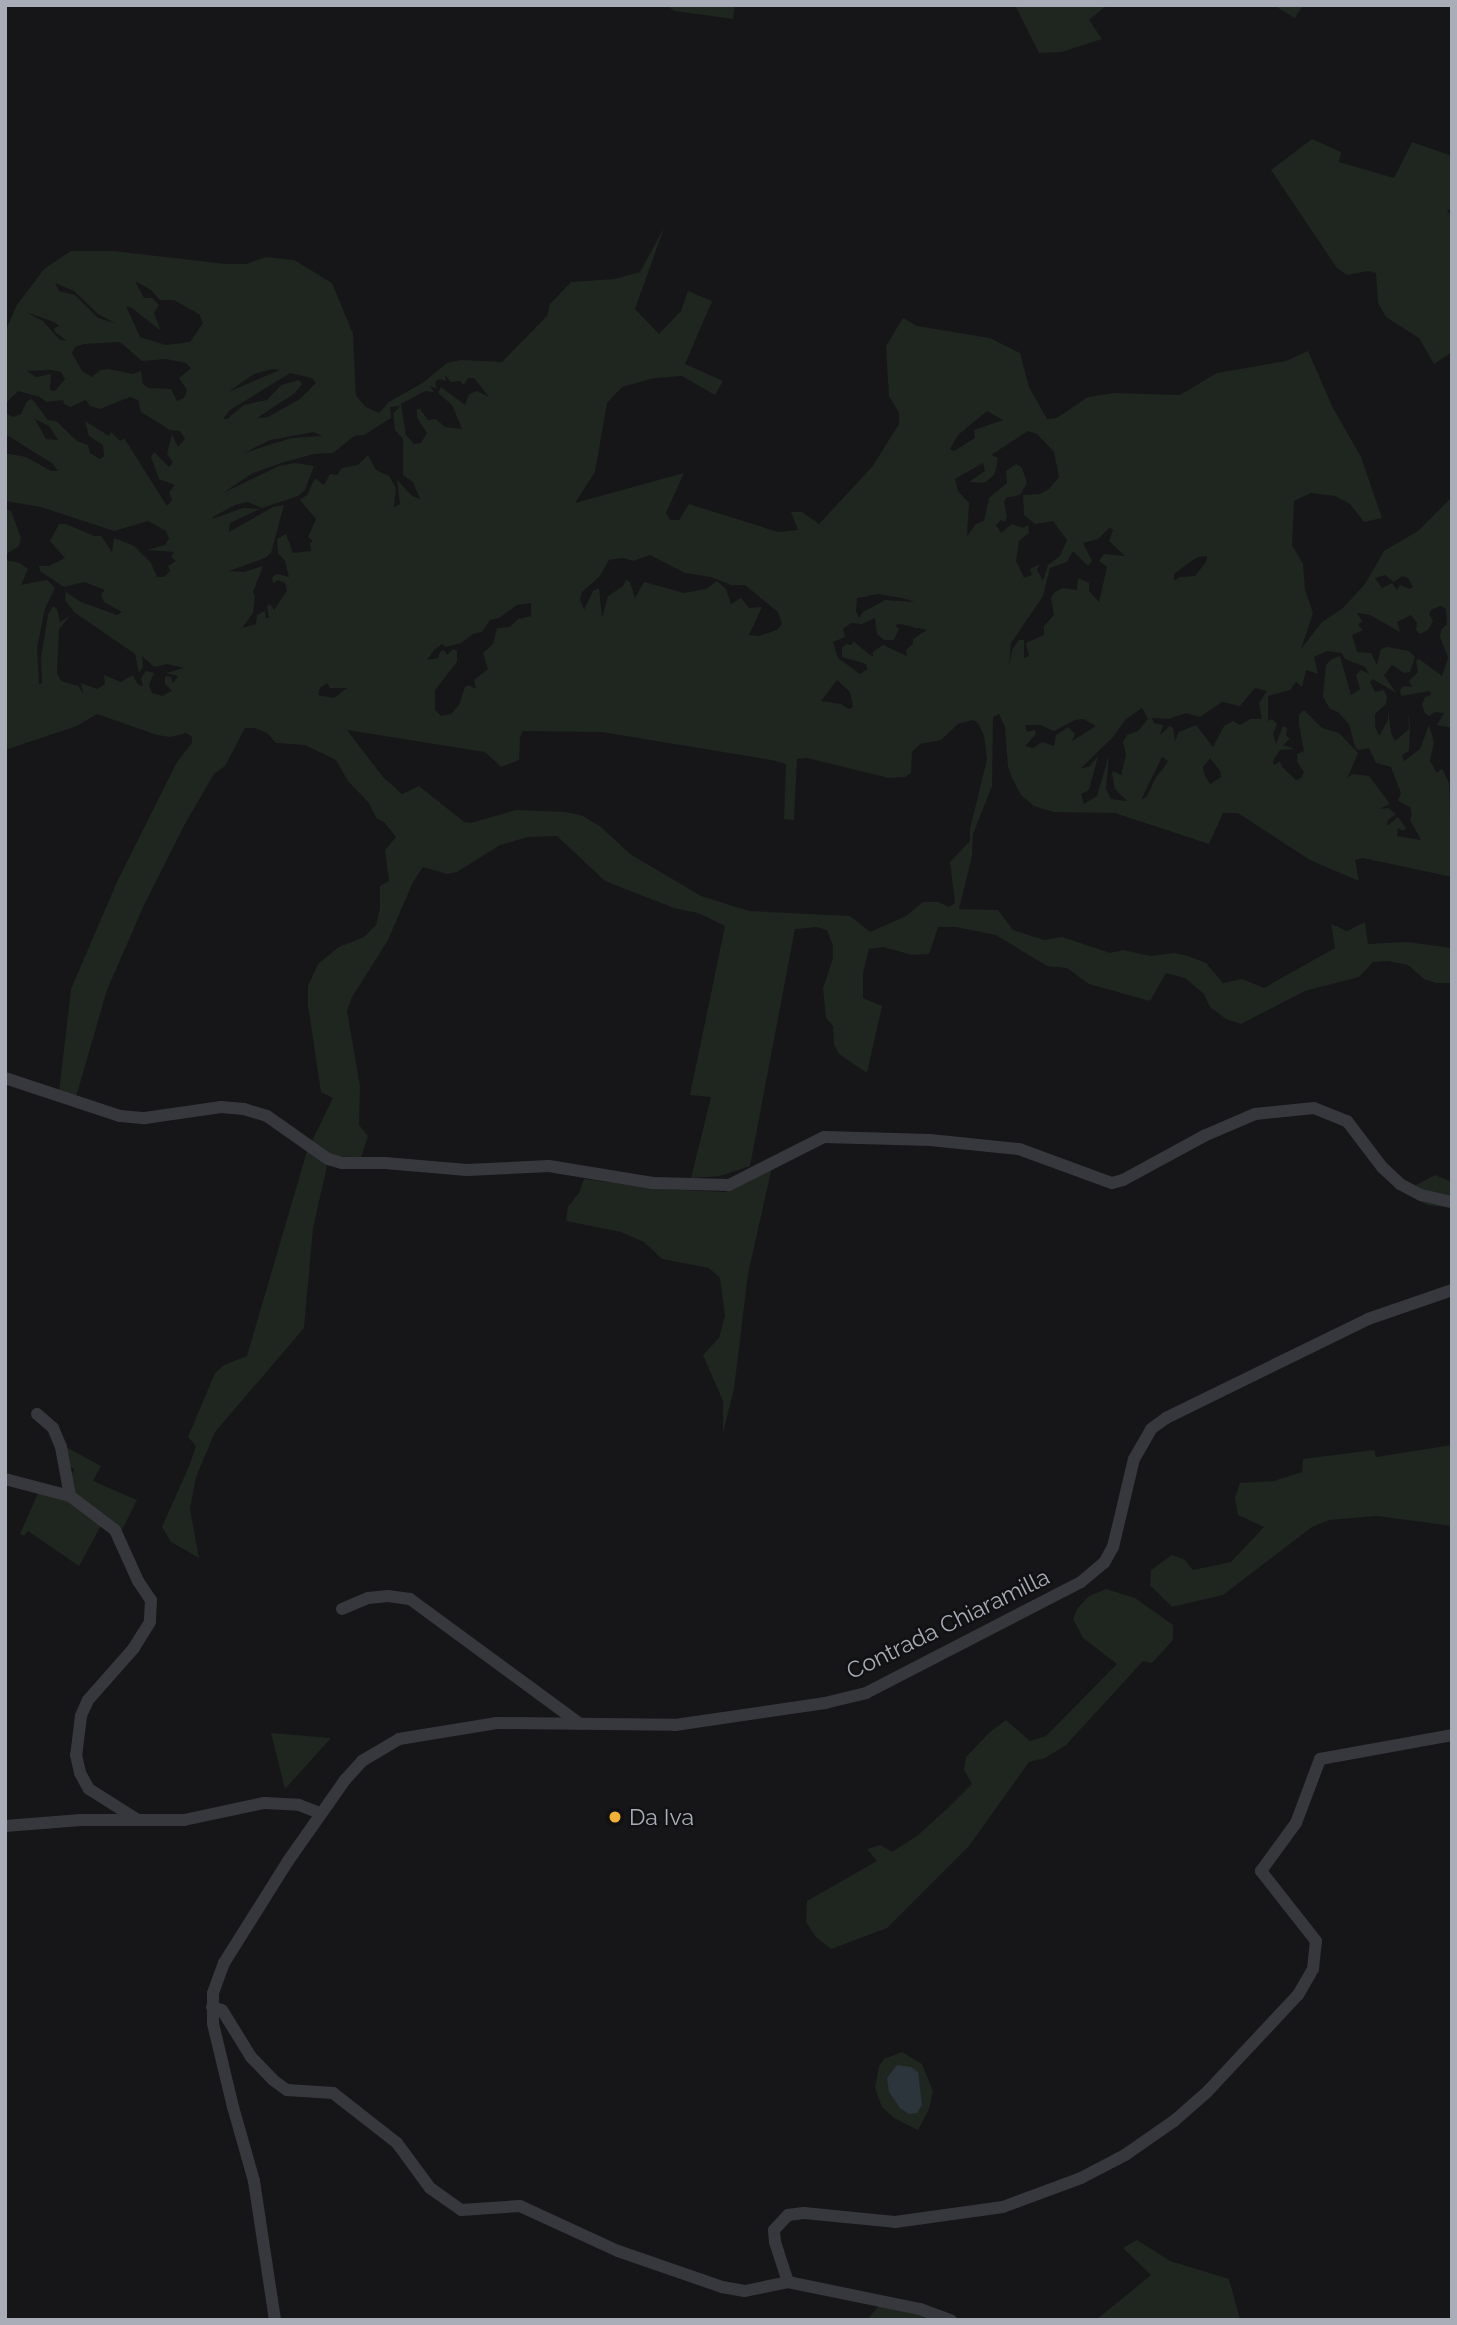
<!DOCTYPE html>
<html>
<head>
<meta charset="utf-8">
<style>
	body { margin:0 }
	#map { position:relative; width:1457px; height:2325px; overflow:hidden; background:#161618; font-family:Raleway,sans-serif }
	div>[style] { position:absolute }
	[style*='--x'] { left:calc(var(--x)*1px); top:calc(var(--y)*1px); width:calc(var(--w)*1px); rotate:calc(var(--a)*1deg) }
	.green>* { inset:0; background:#1e261f }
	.water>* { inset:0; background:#2c353c }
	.street>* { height:12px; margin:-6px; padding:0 6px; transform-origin:6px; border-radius:6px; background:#37383d }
	.dots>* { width:19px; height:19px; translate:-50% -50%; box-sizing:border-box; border:4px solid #111113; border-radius:50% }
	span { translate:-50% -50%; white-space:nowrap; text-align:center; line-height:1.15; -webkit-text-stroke:5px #111113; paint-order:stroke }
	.street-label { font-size:23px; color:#a8adb8 }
	.poi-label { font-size:23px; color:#a8adb8 }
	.left { translate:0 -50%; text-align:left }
	.frame { position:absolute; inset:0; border:7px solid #a8adb8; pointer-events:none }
</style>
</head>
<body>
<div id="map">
	<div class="green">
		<div style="clip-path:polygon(665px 5px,735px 5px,733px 19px,675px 11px)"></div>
		<div style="clip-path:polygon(1015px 5px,1107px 5px,1089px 20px,1102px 39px,1062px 52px,1039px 53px)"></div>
		<div style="clip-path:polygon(1273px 5px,1303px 5px,1295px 18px)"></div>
		<div style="clip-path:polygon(1312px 139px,1341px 152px,1339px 162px,1394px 178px,1412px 142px,1452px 156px,1452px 211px,1447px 209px,1452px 219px,1452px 352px,1434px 364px,1419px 338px,1386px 317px,1378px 303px,1376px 273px,1368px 271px,1347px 275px,1337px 268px,1271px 170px)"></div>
		<div style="clip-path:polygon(evenodd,664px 228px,635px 309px,659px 334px,681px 311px,688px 291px,712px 301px,685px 364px,723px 381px,715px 395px,682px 376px,654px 378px,622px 387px,607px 403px,595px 472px,575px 503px,684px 473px,666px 513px,670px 520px,679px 520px,689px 504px,778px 532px,798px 530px,791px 512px,802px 512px,819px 524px,872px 467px,899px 424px,899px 413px,889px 396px,886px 346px,903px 318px,917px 326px,990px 338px,1020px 353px,1029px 387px,1047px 419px,1057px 418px,1088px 397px,1114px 393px,1180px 395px,1217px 373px,1286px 361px,1308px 351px,1333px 408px,1361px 457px,1382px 518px,1364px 522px,1350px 504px,1335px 496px,1311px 493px,1294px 501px,1292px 545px,1303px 564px,1305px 590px,1313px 613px,1301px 649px,1322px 622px,1343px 608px,1365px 584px,1384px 551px,1418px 531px,1452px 497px,1452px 728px,1437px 725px,1444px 713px,1435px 712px,1429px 716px,1425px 713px,1422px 705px,1425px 697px,1431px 695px,1430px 691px,1401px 696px,1400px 690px,1404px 686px,1412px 687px,1409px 681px,1418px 672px,1416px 661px,1419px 659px,1442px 676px,1448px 658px,1440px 637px,1441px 630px,1447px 624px,1446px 609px,1441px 606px,1432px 609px,1429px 614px,1433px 621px,1428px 630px,1420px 634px,1416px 630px,1417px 623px,1411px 615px,1397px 622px,1400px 632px,1370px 615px,1357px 613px,1362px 621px,1358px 625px,1363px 630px,1352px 635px,1357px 652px,1371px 653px,1377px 665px,1381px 649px,1387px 647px,1409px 651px,1415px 657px,1410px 672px,1404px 673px,1392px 665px,1384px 675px,1396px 693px,1373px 679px,1370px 682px,1375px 692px,1384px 690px,1387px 697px,1386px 704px,1375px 714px,1375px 726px,1379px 736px,1388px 720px,1388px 710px,1391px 733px,1395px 741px,1409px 729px,1408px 713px,1410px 726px,1409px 751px,1402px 755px,1404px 761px,1420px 749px,1429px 725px,1434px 742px,1430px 761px,1437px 773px,1442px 768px,1449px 783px,1452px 877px,1363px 858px,1355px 860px,1359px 881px,1310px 860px,1238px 813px,1223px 813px,1209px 844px,1115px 813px,1053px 812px,1034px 806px,1021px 795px,1013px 780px,1008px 767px,1005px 727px,999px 714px,993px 717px,992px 786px,973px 834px,972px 856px,959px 909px,998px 910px,1013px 930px,1044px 940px,1062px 937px,1110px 953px,1123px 950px,1151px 956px,1174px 953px,1188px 956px,1206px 963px,1223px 983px,1242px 979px,1264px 988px,1335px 948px,1331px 924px,1347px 931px,1365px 922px,1368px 944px,1407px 942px,1452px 948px,1452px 983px,1436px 983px,1424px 979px,1408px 965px,1388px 961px,1373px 962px,1359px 977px,1305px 991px,1241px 1024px,1226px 1019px,1210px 1007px,1204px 994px,1185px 978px,1166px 973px,1150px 1001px,1089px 984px,1067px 968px,1047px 966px,996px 935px,956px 927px,938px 927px,929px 954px,912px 955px,883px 947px,869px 949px,863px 973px,863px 998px,882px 1006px,867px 1073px,839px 1054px,834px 1044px,833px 1026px,826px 1018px,823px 988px,833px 958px,833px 946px,827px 930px,817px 927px,795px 929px,750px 1166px,720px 1176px,691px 1178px,711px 1097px,690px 1095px,725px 926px,698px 913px,674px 908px,605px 881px,557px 836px,528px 837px,500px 845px,457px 872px,447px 874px,423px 867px,413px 882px,388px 940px,352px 997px,347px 1011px,360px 1086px,359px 1125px,368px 1136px,361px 1158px,333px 1156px,311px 1143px,333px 1098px,321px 1092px,308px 1005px,308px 986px,318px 964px,339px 947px,364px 937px,376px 925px,380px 909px,380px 886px,389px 881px,385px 850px,396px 837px,384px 822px,376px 818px,369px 803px,348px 781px,336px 760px,305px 745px,276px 743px,267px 733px,255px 728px,245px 728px,225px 766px,214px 774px,186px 822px,144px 905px,107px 990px,76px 1097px,59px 1092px,71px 989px,117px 882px,177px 762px,192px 743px,192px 737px,186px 733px,170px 737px,157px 735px,97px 714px,77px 726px,5px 750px,5px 560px,20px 563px,28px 569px,21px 585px,47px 580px,55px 588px,45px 609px,37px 648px,39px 684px,42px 683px,41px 657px,48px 615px,53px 606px,57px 609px,60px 622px,70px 616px,59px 629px,57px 673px,61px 681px,78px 686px,83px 693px,81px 683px,97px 689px,105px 684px,104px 675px,121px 682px,133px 675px,138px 685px,143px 686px,141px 678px,146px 671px,154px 673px,149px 685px,152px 693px,162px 696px,172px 691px,165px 684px,165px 676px,171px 677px,173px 683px,178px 676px,166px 673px,184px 668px,167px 664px,154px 667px,142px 656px,143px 667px,139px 673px,135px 654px,74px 612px,65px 600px,66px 592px,81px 602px,117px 615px,122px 612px,104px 602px,101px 594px,105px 590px,84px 582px,64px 587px,40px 571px,39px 566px,49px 566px,65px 558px,50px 541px,59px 524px,66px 524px,94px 536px,101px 536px,112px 552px,114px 538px,134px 546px,151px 563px,157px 577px,164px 577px,170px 571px,168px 566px,176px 561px,171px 557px,174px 552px,147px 550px,165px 545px,169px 539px,166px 531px,148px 521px,114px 531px,41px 507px,5px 501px,5px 453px,26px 457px,51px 471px,58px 471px,52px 463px,5px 434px,5px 413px,13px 417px,21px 414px,27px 401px,32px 399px,48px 420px,56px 421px,77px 441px,88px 445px,90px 453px,100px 459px,104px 456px,103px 445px,89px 436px,85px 421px,109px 436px,111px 432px,120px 441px,124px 438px,167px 506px,172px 500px,169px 492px,175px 485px,159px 479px,151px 457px,154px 452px,169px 467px,173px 462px,167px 454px,172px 434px,178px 447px,185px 439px,180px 431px,170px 430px,141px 412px,138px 400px,130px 397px,100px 409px,90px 406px,86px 400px,70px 407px,64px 404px,63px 400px,46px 402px,40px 397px,18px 391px,5px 404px,5px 332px,17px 305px,44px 269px,71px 251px,113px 251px,226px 264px,246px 264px,266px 257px,294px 260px,332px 283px,353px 334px,356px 396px,366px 407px,379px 413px,389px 402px,424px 382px,447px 363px,461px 360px,502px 362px,547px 316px,550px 304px,571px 282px,615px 279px,640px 272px,664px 228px,135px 281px,151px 290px,160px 300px,174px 300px,199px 314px,203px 323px,190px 342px,166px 345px,140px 337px,126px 306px,132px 308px,161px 331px,154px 313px,159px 305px,152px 298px,144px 298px,135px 281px,664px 228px,55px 283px,74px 291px,98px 314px,115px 323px,98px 318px,75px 295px,59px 291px,55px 283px,664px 228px,26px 312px,54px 322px,59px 326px,54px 328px,55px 332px,67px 341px,59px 339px,43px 321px,26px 312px,664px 228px,120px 342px,142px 361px,166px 359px,186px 363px,191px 368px,179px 378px,187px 390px,184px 398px,177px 401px,171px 389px,148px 388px,143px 384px,141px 371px,133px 374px,109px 369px,100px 370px,92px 377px,82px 371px,72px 353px,75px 347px,84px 344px,120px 342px,664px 228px,272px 369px,280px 370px,228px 392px,254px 374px,272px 369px,664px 228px,52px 370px,61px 372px,65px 379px,55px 391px,50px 390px,51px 374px,36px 377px,27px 371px,52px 370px,664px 228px,290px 373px,312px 378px,316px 383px,300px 399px,268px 417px,257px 418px,295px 393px,302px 384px,299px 380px,281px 385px,267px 400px,244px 405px,227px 419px,223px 419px,230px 410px,290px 373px,664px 228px,445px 375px,451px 382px,460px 381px,464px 385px,468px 378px,474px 378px,489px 397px,477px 391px,469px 394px,465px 405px,441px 387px,438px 393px,452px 405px,462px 429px,445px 427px,436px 419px,428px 420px,420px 409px,417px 409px,417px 418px,427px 433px,421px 443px,414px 444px,406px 435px,401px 404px,425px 391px,434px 392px,430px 386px,436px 388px,435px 382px,439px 379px,446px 381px,445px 375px,664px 228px,400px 406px,393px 414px,395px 430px,403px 439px,403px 475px,413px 482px,420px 499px,412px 496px,397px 480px,400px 504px,394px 507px,393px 515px,396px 488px,389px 476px,376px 470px,368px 455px,358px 465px,342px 468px,337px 475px,330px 474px,324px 485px,315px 478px,307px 495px,300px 500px,316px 519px,308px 537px,313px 541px,310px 543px,311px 551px,293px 553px,286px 534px,277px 539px,278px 553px,285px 561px,289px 577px,277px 574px,272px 577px,273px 583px,278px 580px,285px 583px,287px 591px,274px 610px,270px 604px,267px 606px,269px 618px,266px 618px,265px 611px,257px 615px,256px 624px,242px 628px,253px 613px,255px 597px,253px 592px,263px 566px,244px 572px,229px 571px,265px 558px,271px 553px,284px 505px,273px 507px,229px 532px,230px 523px,260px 509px,243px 508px,212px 519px,213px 517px,235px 505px,247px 502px,262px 508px,298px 496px,305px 490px,314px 466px,295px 463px,279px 466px,223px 493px,253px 473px,281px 463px,314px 454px,333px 453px,354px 436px,364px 435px,391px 418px,390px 407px,400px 406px,664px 228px,987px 411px,1003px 420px,974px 430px,975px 438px,954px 451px,950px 449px,958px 435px,987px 411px,664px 228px,35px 419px,49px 426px,58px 440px,46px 439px,35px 419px,664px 228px,1028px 431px,1037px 434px,1054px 452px,1059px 477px,1049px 489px,1040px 494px,1023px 495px,1024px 515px,1035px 524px,1053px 521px,1067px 540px,1060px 556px,1048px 565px,1043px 580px,1037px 570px,1040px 564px,1030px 569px,1032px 575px,1024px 578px,1016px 561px,1019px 541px,1029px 533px,1028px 525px,1023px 528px,1012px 524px,1001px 533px,996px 525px,1001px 520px,1005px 522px,1007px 517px,1004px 502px,1007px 497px,1020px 495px,1027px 483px,1022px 468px,1016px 464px,1006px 471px,1007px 483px,989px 498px,984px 521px,976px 524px,967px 536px,969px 503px,958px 491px,955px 479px,983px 463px,985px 471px,969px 482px,984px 483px,994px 475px,996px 469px,998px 458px,991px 455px,1028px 431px,664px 228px,314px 432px,322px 436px,291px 438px,244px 453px,270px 440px,314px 432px,664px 228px,1110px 527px,1113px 530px,1109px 541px,1125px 556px,1104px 554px,1099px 561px,1107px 567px,1099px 602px,1089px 591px,1089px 583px,1078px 578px,1077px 590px,1063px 588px,1055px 592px,1051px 598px,1054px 615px,1044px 626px,1044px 635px,1026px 643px,1029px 656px,1024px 658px,1024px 640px,1019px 640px,1012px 650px,1009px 667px,1011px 643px,1043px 596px,1050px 568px,1067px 562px,1073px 551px,1088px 566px,1092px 561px,1083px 543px,1098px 539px,1110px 527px,664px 228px,650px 555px,685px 573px,711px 577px,731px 585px,745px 585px,778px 612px,782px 624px,777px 630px,759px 636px,749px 635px,762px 607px,749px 608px,741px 598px,731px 604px,726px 589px,717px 581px,706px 589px,684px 593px,644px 582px,635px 598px,630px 582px,626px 580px,623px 586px,608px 596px,602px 618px,599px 588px,593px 591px,584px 610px,580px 599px,582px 592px,600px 576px,609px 560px,623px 558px,633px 561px,650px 555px,664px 228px,1207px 556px,1206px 562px,1195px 576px,1180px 577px,1174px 581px,1174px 574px,1190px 562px,1198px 557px,1207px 556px,664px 228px,1385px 575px,1394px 582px,1402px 576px,1408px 578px,1413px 587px,1410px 589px,1400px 585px,1397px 590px,1392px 583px,1382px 588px,1375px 578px,1385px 575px,664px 228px,878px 594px,902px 598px,915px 602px,885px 600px,863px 612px,859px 618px,856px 611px,857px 598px,878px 594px,664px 228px,531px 603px,531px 616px,518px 619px,510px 627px,497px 628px,493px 644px,483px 653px,488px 669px,474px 680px,476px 689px,469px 685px,465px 687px,459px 705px,451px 714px,441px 716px,435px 710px,435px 690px,457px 662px,457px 651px,453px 649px,447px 655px,444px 650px,440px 652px,438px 658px,427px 660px,434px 650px,442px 644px,446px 647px,461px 643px,473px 634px,482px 632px,490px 620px,499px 618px,517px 605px,531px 603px,664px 228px,875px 618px,877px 634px,884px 640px,894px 640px,899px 629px,895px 625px,900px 624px,927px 630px,913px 639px,913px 644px,906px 650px,907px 656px,883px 645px,873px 652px,873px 656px,870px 655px,853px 641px,852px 645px,846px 644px,842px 648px,842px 657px,866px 664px,867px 669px,860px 674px,838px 658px,833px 642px,845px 637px,843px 629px,851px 623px,862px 624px,875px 618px,664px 228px,1327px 651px,1342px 653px,1345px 659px,1365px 667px,1369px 674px,1361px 670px,1356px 675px,1360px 689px,1351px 695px,1340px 656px,1332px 659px,1326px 665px,1323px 697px,1330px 709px,1338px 712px,1349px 724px,1355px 747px,1359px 750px,1369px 748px,1376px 763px,1391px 767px,1401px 793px,1398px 801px,1410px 807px,1412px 814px,1410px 820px,1421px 840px,1397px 836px,1398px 828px,1403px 831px,1406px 828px,1398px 817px,1387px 826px,1388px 820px,1396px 814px,1388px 808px,1379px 809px,1390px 804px,1369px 776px,1352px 774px,1347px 779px,1358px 753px,1339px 733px,1322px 728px,1304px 710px,1299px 715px,1299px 725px,1304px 751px,1297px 754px,1297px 762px,1304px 772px,1301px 778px,1296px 780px,1282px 767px,1280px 761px,1274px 765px,1273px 761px,1280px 750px,1295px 749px,1283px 745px,1290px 739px,1286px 736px,1287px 728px,1283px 726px,1276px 744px,1273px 734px,1277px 724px,1272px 719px,1268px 721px,1268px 696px,1290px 690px,1296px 682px,1302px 687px,1306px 670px,1318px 674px,1314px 657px,1327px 651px,664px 228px,837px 680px,850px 692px,853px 707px,849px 709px,841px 704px,821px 701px,837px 680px,664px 228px,327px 683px,330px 688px,347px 688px,334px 698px,318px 695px,320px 688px,327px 683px,664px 228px,1255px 688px,1267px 691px,1259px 703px,1262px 719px,1250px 719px,1240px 725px,1233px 721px,1224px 726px,1213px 747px,1196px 725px,1179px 732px,1175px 741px,1173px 728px,1170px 726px,1160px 735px,1163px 725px,1154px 723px,1152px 718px,1168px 719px,1186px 713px,1200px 717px,1222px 702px,1240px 706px,1255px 688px,664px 228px,1142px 708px,1148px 719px,1138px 731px,1127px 735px,1123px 742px,1126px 755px,1121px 775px,1113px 771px,1112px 774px,1115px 789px,1127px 801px,1111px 799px,1106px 789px,1109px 755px,1097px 796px,1084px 804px,1081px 794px,1089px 790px,1098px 756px,1089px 767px,1081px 768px,1113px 737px,1126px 719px,1142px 708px,664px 228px,1083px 719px,1096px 726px,1072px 741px,1075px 734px,1068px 727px,1056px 735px,1054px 746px,1042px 742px,1033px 748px,1025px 746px,1036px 734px,1035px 730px,1027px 732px,1025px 725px,1040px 725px,1054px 731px,1075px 720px,1083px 719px,664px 228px,973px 720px,978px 723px,984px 736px,987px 759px,970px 829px,970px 841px,950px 862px,955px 903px,949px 907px,938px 902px,923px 902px,906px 916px,870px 932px,850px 916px,749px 911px,701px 896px,630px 854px,601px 827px,583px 816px,566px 812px,516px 810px,471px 823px,464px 822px,419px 786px,402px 794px,383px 777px,347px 730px,485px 752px,501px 767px,519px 760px,520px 737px,523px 731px,602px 732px,771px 760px,786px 764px,784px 819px,794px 820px,797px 759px,807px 758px,889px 778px,905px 777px,911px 773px,912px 752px,920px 744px,941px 740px,958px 724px,973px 720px,664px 228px,1162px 757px,1168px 761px,1165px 766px,1156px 777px,1147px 796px,1141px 800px,1162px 757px,664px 228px,1210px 758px,1220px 771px,1221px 777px,1210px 784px,1204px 774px,1203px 767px,1210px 758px)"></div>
		<div style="clip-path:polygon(5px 509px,11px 511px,21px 538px,19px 546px,5px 555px)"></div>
		<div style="clip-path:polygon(307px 1151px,327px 1166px,313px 1228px,304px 1328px,215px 1432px,196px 1477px,190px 1509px,199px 1558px,171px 1542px,162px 1527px,190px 1464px,196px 1446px,188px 1437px,215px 1373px,224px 1365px,247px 1356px)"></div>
		<div style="clip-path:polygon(772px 1167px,748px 1274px,734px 1389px,723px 1433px,723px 1401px,703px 1355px,719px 1338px,725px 1316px,720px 1278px,709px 1268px,662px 1259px,644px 1242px,621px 1232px,566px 1221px,568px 1207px,579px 1193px,584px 1179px,661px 1189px,725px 1192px)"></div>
		<div style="clip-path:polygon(1435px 1175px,1452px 1182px,1452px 1208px,1427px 1205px,1403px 1192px)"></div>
		<div style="clip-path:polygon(1452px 1445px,1452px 1526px,1377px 1516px,1329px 1520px,1312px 1527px,1223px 1595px,1172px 1607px,1150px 1585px,1151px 1570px,1172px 1555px,1185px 1560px,1193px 1570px,1231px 1562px,1264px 1527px,1238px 1515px,1235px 1498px,1240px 1483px,1274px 1481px,1302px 1472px,1303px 1459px,1374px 1450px,1376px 1457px)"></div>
		<div style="clip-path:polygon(64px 1446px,101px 1466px,93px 1481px,137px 1500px,121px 1532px,104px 1520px,79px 1566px,28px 1531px,24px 1536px,20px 1534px,39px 1491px,58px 1497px,70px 1478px,74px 1469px,66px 1464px)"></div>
		<div style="clip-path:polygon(1106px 1589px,1135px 1598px,1173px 1625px,1173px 1640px,1152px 1663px,1143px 1661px,1066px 1745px,1045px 1758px,1029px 1762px,969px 1846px,887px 1928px,831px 1949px,816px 1937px,806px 1922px,807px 1901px,877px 1861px,867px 1849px,880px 1845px,892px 1852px,917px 1836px,950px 1806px,972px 1784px,964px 1770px,966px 1757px,990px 1732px,1006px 1720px,1030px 1741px,1046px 1736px,1117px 1664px,1083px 1638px,1073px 1619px,1077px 1609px,1089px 1596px)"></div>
		<div style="clip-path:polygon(271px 1733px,331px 1738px,285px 1789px)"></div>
		<div style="clip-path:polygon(902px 2052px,922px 2064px,933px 2091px,929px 2109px,918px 2130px,894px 2118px,882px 2107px,875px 2088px,879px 2066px,884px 2059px)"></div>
		<div style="clip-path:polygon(1137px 2240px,1170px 2261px,1229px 2279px,1240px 2320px,1096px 2320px,1151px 2275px,1123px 2248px)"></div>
		<div style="clip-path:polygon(881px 2303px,942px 2320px,867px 2320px)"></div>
	</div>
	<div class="water">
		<div style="clip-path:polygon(897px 2065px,911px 2067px,918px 2072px,922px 2105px,917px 2113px,909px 2114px,900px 2108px,889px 2092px,887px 2078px)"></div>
	</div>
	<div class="street">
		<div style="--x:5;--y:1078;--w:121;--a:18.3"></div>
		<div style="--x:120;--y:1116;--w:25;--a:5"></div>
		<div style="--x:145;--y:1118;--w:77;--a:-8.2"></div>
		<div style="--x:221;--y:1107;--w:23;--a:5"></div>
		<div style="--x:244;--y:1109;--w:24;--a:17"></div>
		<div style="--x:267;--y:1116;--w:75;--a:35.2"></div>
		<div style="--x:328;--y:1159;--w:15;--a:16"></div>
		<div style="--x:342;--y:1163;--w:43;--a:0"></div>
		<div style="--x:385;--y:1163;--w:82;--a:4.9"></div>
		<div style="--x:467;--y:1170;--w:82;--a:-2.8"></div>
		<div style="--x:549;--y:1166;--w:105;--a:9.3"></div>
		<div style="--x:653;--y:1183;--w:76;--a:1.5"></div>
		<div style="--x:729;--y:1185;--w:106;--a:-26.8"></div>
		<div style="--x:824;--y:1137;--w:106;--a:1.6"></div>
		<div style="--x:930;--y:1140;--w:89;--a:5.8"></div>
		<div style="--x:1019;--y:1149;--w:99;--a:20.1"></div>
		<div style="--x:1112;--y:1183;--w:11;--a:-15"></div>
		<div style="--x:1123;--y:1180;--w:94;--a:-28.5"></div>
		<div style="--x:1206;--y:1135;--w:53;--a:-23.2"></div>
		<div style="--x:1255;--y:1114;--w:59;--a:-5.8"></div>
		<div style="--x:1314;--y:1108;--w:35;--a:22"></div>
		<div style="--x:1347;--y:1121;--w:58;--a:52.7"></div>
		<div style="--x:1382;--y:1167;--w:25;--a:43"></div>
		<div style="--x:1400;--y:1184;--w:24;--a:28"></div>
		<div style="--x:1421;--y:1195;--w:32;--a:13"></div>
		<div style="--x:37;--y:1414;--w:21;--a:41"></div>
		<div style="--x:53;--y:1428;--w:21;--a:67"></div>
		<div style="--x:61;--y:1447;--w:50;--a:79.6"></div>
		<div style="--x:5;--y:1479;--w:67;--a:14.7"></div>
		<div style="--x:70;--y:1496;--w:56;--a:37.1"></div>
		<div style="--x:115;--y:1530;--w:56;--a:65.7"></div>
		<div style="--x:138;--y:1581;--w:23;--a:56"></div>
		<div style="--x:151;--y:1600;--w:22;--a:93"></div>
		<div style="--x:150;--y:1622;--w:31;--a:122"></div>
		<div style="--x:134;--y:1648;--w:69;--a:131.5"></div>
		<div style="--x:88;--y:1700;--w:17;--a:114"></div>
		<div style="--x:81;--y:1716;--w:39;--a:97"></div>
		<div style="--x:76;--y:1755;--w:18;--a:77"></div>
		<div style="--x:80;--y:1773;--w:18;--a:61"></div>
		<div style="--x:89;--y:1789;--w:58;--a:32.3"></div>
		<div style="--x:342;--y:1609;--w:28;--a:-23"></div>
		<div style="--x:368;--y:1598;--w:20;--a:-6"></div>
		<div style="--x:388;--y:1596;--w:22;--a:8"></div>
		<div style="--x:410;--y:1599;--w:210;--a:36.3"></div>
		<div style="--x:5;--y:1826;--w:76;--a:-4.5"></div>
		<div style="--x:81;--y:1820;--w:103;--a:0"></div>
		<div style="--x:184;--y:1820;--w:82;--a:-12"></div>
		<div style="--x:264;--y:1803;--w:35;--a:3"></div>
		<div style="--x:299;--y:1805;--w:22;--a:21"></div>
		<div style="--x:212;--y:2007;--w:10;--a:17"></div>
		<div style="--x:222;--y:2010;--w:55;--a:58.3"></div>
		<div style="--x:251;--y:2057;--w:32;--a:46"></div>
		<div style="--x:273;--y:2080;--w:17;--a:36"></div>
		<div style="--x:287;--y:2090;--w:46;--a:3.7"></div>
		<div style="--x:333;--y:2093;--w:81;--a:38"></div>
		<div style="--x:397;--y:2143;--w:56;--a:53.7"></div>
		<div style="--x:430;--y:2188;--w:38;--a:35"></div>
		<div style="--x:461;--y:2210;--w:59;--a:-3.9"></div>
		<div style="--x:520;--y:2206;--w:108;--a:24.7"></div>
		<div style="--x:618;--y:2251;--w:110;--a:19.1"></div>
		<div style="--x:722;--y:2287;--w:23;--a:10"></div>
		<div style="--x:745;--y:2291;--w:44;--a:-11.8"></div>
		<div style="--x:788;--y:2282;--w:42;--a:-108"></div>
		<div style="--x:775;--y:2242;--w:12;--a:-95"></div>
		<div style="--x:774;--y:2230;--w:21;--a:-47"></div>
		<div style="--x:788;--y:2215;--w:16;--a:-7"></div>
		<div style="--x:804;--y:2213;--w:91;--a:5.6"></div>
		<div style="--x:895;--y:2222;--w:109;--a:-7.9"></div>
		<div style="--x:1003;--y:2207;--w:83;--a:-20.4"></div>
		<div style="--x:1081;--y:2178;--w:50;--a:-27.6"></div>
		<div style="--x:1125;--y:2155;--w:60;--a:-34.8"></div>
		<div style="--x:1174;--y:2121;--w:44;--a:-41.3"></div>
		<div style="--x:1207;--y:2092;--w:107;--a:-46.9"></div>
		<div style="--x:1280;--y:2014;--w:26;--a:-47"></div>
		<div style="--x:1298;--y:1995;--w:30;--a:-60"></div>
		<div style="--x:1313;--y:1969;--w:28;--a:-84"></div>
		<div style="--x:1316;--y:1941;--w:89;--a:-128.2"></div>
		<div style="--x:1261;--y:1871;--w:59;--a:-53.9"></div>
		<div style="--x:1296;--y:1823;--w:68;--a:-69.4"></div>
		<div style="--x:1320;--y:1759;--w:134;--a:-10.3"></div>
		<div style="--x:788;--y:2282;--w:135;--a:11.6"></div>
		<div style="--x:920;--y:2309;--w:33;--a:20"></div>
		<div style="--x:275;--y:2320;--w:141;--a:-98.6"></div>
		<div style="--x:254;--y:2181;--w:77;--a:-105.8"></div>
		<div style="--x:233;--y:2107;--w:85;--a:-103.5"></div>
		<div style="--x:213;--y:2024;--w:31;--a:-90"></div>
		<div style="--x:213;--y:1993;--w:32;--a:-70"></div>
		<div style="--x:224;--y:1963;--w:120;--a:-57.9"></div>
		<div style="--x:288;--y:1861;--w:99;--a:-54.9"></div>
		<div style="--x:345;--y:1780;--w:25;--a:-48"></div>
		<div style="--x:362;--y:1761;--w:43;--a:-30.7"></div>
		<div style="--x:399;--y:1739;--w:99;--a:-9.3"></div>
		<div style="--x:497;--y:1723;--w:178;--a:0.6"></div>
		<div style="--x:675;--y:1725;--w:152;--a:-8.3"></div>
		<div style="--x:825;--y:1703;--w:42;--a:-13.7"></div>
		<div style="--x:866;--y:1693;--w:242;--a:-27.3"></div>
		<div style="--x:1081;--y:1582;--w:30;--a:-40"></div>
		<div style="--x:1104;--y:1563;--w:18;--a:-61"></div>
		<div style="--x:1113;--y:1547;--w:90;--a:-76.6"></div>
		<div style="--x:1134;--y:1459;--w:34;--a:-60"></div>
		<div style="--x:1151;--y:1429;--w:19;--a:-36"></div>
		<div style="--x:1166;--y:1418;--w:225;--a:-26.1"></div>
		<div style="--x:1368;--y:1319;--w:89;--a:-19"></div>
	</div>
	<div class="dots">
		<div style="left:615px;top:1817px;background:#f2b134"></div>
	</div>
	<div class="street-label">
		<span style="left:948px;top:1624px;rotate:-26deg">Contrada Chiaramilla</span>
	</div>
	<div class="poi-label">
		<span class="left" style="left:629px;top:1817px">Da Iva</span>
	</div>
	<div class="frame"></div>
</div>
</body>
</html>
